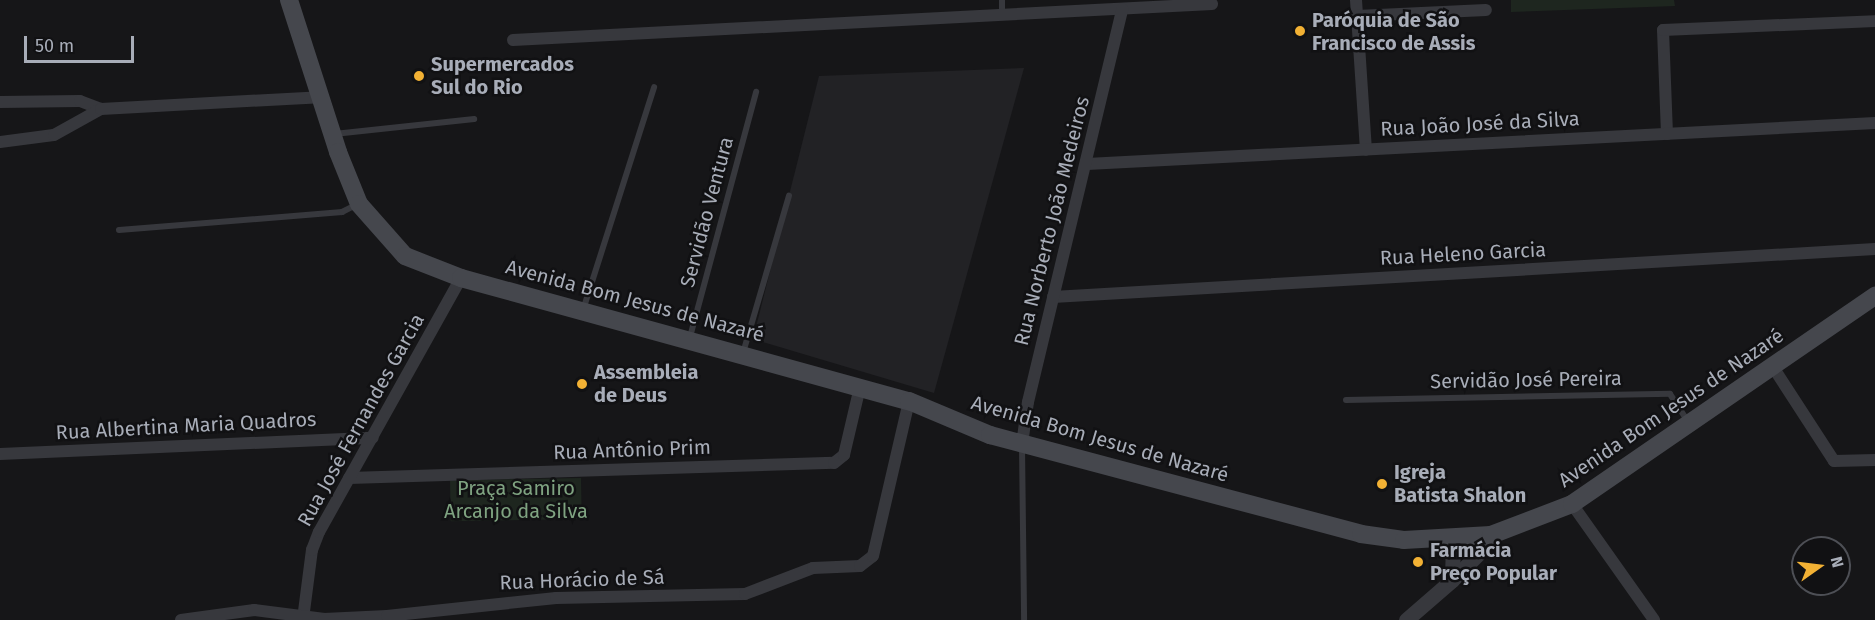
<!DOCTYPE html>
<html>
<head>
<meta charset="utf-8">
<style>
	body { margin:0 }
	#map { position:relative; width:1875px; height:620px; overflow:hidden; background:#161618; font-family:"Fira Sans",sans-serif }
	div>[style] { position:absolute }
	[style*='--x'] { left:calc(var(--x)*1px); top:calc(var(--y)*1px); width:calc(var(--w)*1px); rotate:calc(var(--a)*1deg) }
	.built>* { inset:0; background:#222225 }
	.green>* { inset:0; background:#1e261f; transform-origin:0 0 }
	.service>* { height:6px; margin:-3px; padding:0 3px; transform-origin:3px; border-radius:3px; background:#37383d }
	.minor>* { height:12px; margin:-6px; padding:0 6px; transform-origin:6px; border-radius:6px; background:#37383d }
	.tertiary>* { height:15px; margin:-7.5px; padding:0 7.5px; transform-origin:7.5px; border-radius:7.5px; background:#37383d }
	.secondary>* { height:18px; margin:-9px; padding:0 9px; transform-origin:9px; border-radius:9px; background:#45474d }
	.dots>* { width:16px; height:16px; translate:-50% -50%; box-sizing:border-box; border:3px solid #111113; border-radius:50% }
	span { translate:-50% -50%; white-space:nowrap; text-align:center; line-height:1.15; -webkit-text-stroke:5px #111113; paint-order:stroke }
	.poi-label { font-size:20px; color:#a8adb8; font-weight:700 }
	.left { translate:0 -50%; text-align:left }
	.street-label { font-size:20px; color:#a8adb8 }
	.park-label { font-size:20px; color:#7fa381 }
	.north { position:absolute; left:1791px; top:536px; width:60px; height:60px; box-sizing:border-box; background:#111113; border:2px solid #4d4f55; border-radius:50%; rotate:76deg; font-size:16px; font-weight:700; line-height:24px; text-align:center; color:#a8adb8 }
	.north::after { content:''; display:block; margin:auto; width:21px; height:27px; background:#f2b134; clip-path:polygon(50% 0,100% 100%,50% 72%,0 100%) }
	.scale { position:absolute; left:24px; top:36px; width:110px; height:27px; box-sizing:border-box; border:3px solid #a8adb8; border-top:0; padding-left:8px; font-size:18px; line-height:21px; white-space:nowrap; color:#a8adb8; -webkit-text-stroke:4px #111113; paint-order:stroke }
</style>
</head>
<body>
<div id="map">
	<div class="built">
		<div style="clip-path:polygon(1024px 68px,934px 393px,753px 339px,819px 76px)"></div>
	</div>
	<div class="green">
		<div style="clip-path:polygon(1511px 0,1674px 0,1675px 6px,1511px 12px)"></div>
		<div style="left:581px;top:478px;width:41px;height:131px;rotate:89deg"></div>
	</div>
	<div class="service">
		<div style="--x:1002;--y:0;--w:14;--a:90"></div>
		<div style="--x:334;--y:134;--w:141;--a:-6.1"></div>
		<div style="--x:119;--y:230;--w:224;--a:-4.6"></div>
		<div style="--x:342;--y:212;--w:18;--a:-27"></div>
		<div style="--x:583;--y:310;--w:234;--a:-72.3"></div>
		<div style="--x:690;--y:337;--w:254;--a:-74.9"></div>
		<div style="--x:743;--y:353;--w:164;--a:-73.7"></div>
		<div style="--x:1346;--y:400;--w:324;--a:-1.1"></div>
		<div style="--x:1670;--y:394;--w:33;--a:57"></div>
		<div style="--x:1022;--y:447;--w:173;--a:89.3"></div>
	</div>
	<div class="minor">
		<div style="--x:1356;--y:0;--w:150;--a:86.2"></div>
		<div style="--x:1357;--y:16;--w:129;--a:-2.7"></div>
		<div style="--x:513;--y:40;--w:700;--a:-2.95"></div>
		<div style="--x:0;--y:102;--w:80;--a:-0.7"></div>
		<div style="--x:80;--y:101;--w:22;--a:21"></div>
		<div style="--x:1667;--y:134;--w:104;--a:-92.2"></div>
		<div style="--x:1663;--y:30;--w:212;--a:-2.4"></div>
		<div style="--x:0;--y:142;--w:54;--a:-7.4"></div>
		<div style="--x:54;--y:135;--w:54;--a:-29"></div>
		<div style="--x:101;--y:109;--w:219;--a:-3.1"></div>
		<div style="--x:1087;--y:164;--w:789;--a:-2.98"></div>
		<div style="--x:1053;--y:297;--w:823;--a:-3.34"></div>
		<div style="--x:1773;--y:367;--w:112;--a:57"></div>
		<div style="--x:1834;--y:461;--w:41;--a:-1.4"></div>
		<div style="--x:1022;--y:444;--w:42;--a:-81.9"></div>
		<div style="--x:1028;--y:402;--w:404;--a:-76.5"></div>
		<div style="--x:0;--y:454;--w:373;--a:-2.5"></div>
		<div style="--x:349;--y:478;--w:485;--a:-1.8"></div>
		<div style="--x:834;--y:463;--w:13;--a:-39"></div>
		<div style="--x:844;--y:455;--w:70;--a:-76.8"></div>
		<div style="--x:1572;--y:504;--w:142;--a:54.7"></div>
		<div style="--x:303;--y:619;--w:70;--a:-82.6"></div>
		<div style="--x:312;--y:550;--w:19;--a:-69"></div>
		<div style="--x:319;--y:532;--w:291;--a:-60.8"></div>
		<div style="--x:181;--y:620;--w:74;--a:-7.8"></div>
		<div style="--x:254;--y:610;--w:71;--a:7.3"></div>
		<div style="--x:324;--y:619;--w:63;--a:-2.7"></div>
		<div style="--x:387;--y:616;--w:170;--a:-6.1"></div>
		<div style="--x:556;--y:598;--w:189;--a:-1.2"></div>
		<div style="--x:745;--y:594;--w:73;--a:-20.9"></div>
		<div style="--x:813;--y:568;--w:47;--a:-2.4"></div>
		<div style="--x:860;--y:566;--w:16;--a:-38"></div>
		<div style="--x:873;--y:556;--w:159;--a:-76.9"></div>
	</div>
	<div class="tertiary">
		<div style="--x:1452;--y:580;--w:41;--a:-88.6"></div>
		<div style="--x:1406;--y:620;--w:61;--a:-41"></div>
		<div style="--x:1452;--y:580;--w:45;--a:-45"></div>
		<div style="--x:1484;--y:548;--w:15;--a:-62"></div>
	</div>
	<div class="secondary">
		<div style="--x:289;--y:0;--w:160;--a:72.1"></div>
		<div style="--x:338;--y:152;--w:56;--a:68"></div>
		<div style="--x:359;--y:204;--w:69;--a:48.5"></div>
		<div style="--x:405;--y:256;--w:60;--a:21.4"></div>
		<div style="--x:461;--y:278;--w:465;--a:15.4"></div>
		<div style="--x:909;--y:401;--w:88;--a:22.8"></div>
		<div style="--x:990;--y:435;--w:384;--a:14.9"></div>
		<div style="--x:1361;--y:534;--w:43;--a:7.9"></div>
		<div style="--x:1404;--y:540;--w:87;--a:-3.3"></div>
		<div style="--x:1491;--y:535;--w:87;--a:-20.9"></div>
		<div style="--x:1572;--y:504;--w:368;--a:-34.5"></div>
	</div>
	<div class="dots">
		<div style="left:1300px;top:31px;background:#f2b134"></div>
		<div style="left:419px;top:76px;background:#f2b134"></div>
		<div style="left:582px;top:384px;background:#f2b134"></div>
		<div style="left:1382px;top:484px;background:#f2b134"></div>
		<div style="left:1418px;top:562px;background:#f2b134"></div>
	</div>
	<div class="poi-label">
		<span class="left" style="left:1312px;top:32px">Paróquia de São<br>Francisco de Assis</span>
		<span class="left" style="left:431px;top:76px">Supermercados<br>Sul do Rio</span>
		<span class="left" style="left:594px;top:384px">Assembleia<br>de Deus</span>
		<span class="left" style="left:1394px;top:484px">Igreja<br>Batista Shalon</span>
		<span class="left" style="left:1430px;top:562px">Farmácia<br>Preço Popular</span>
	</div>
	<div class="street-label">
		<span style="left:1480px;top:124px;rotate:-3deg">Rua João José da Silva</span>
		<span style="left:707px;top:212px;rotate:-75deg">Servidão Ventura</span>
		<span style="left:1052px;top:221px;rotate:-76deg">Rua Norberto João Medeiros</span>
		<span style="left:1463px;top:254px;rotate:-3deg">Rua Heleno Garcia</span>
		<span style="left:635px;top:301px;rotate:15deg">Avenida Bom Jesus de Nazaré</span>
		<span style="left:1526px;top:380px;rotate:-1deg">Servidão José Pereira</span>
		<span style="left:1671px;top:408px;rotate:-34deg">Avenida Bom Jesus de Nazaré</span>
		<span style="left:361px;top:420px;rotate:-61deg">Rua José Fernandes Garcia</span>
		<span style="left:186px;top:426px;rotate:-3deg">Rua Albertina Maria Quadros</span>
		<span style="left:1100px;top:439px;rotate:16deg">Avenida Bom Jesus de Nazaré</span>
		<span style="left:632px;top:450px;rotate:-2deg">Rua Antônio Prim</span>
		<span style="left:582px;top:580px;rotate:-2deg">Rua Horácio de Sá</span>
	</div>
	<div class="park-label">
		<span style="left:516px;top:500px">Praça Samiro<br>Arcanjo da Silva</span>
	</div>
	<div class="north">N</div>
	<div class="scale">50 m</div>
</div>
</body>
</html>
